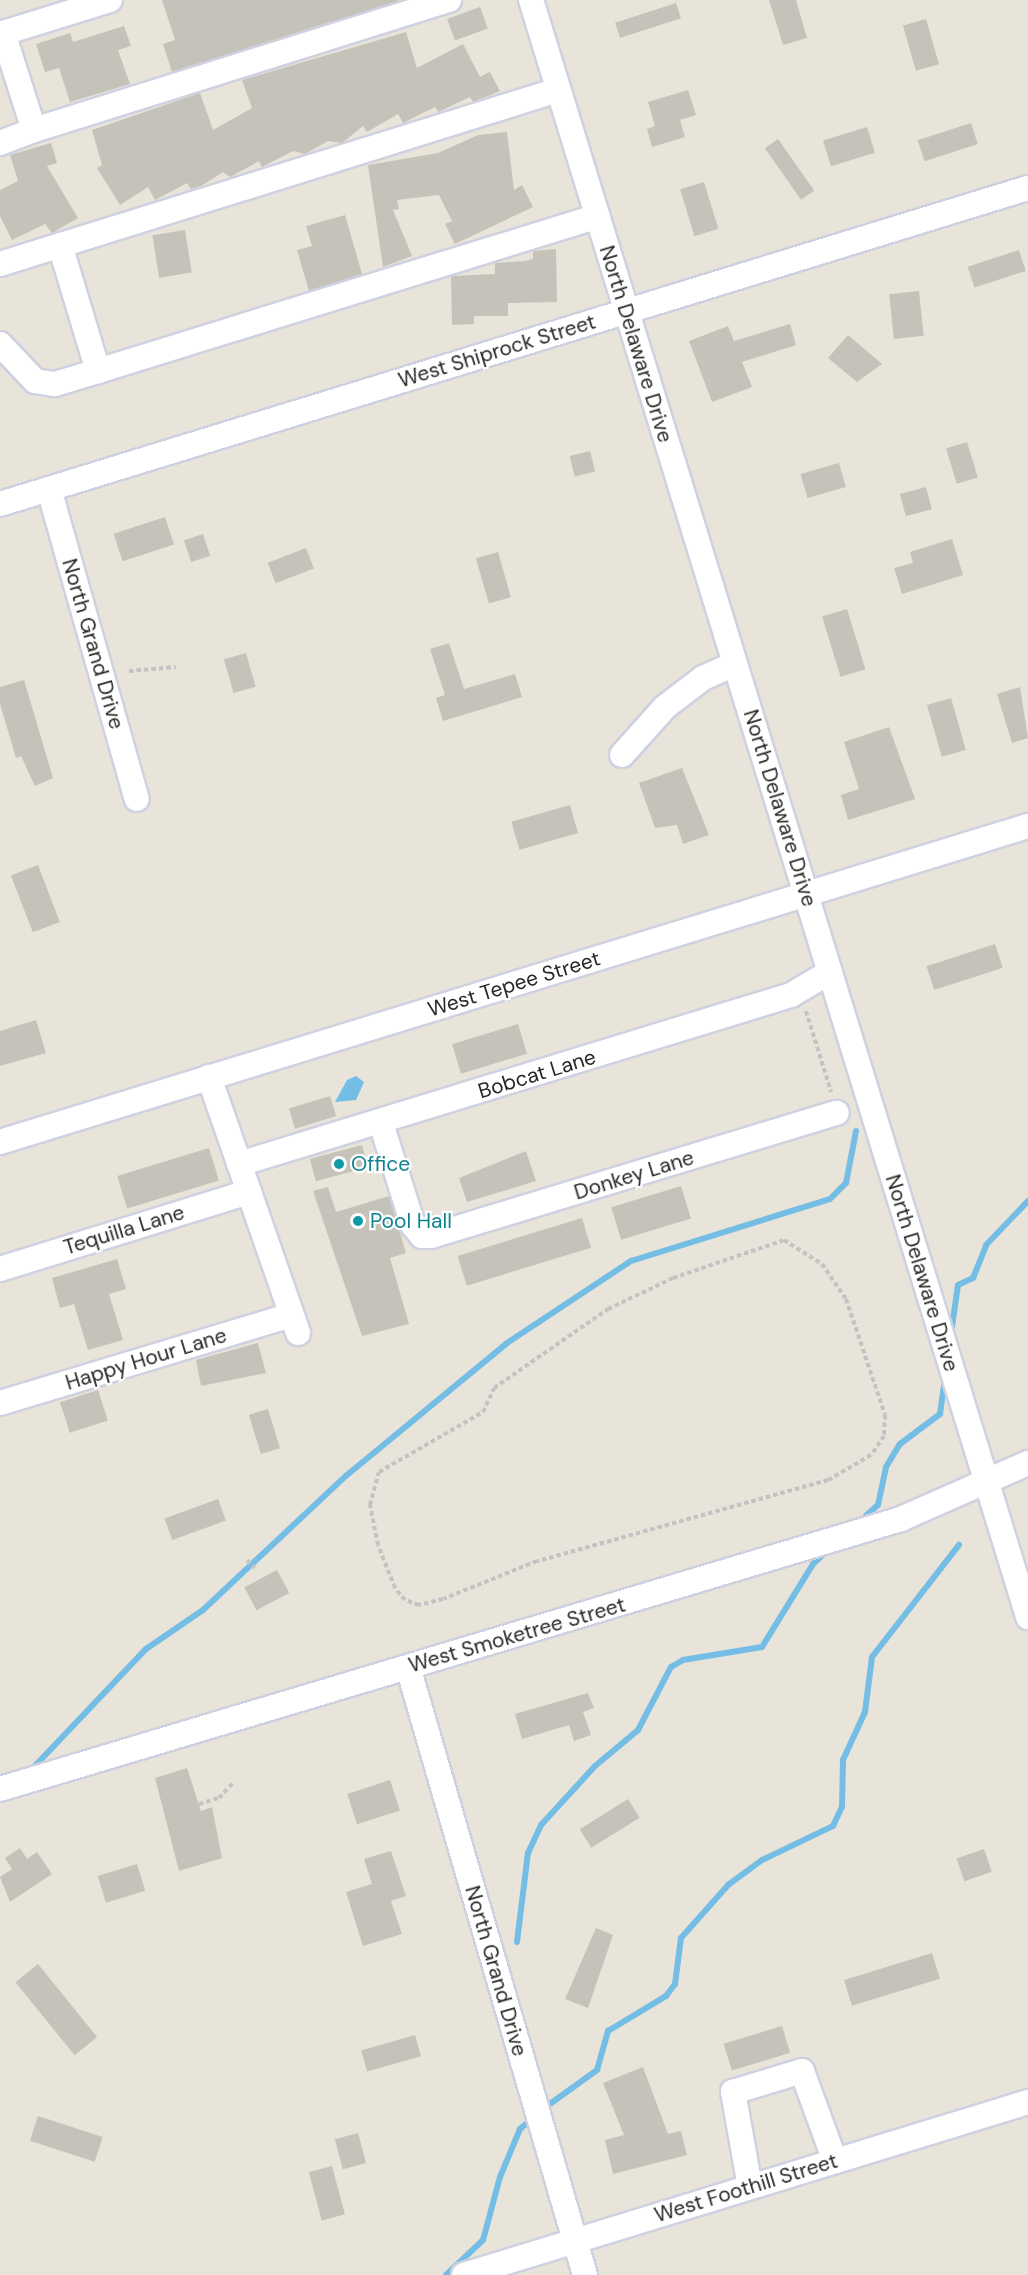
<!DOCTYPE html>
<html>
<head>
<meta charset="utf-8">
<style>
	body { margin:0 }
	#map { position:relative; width:1028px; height:2275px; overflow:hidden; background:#e9e4da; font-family:"DM Sans",sans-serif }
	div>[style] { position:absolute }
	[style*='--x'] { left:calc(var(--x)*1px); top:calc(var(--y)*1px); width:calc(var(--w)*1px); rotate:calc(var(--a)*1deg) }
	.water>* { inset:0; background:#74bde5 }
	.stream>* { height:6px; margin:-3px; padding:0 3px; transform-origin:3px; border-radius:3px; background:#74bde5 }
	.building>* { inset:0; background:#c5c2b9; transform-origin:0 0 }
	.path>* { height:4px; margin-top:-2px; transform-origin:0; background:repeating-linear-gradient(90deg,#c3c3c3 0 4.5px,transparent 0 7.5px) }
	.roads { filter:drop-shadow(2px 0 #d0d1e0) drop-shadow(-2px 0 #d0d1e0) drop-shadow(0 2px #d0d1e0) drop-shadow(0 -2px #d0d1e0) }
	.minor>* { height:24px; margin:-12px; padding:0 12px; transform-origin:12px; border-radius:12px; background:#fff }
	.dots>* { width:16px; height:16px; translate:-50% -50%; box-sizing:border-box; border:3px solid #fff; border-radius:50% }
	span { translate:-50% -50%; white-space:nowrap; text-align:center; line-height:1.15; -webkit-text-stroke:4.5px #fff; paint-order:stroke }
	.street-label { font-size:21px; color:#282828 }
	.culture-label { font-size:21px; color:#0d838f }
	.left { translate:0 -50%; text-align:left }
</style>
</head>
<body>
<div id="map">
	<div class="water">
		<div style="clip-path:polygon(356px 1076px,364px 1082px,356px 1100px,335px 1102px,347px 1080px)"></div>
	</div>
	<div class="stream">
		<div style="--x:951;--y:1334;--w:49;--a:-81.9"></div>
		<div style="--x:958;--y:1285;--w:17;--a:-25"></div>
		<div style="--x:973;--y:1278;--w:35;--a:-68"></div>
		<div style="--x:986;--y:1245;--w:61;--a:-46.3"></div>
		<div style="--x:859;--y:1522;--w:25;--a:-42"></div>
		<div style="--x:878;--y:1505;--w:39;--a:-78"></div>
		<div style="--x:886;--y:1467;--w:27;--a:-59"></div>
		<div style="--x:900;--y:1444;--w:50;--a:-36.9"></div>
		<div style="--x:940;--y:1414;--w:37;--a:-82"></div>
		<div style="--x:32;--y:1769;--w:166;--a:-46.5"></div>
		<div style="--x:146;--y:1649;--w:69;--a:-34.4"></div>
		<div style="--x:203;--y:1610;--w:197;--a:-43.2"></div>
		<div style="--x:347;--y:1475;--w:207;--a:-39.5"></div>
		<div style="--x:507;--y:1343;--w:149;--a:-33.5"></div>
		<div style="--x:631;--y:1261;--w:208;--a:-17.3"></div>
		<div style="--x:830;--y:1199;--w:23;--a:-45"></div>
		<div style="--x:846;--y:1183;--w:53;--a:-79.1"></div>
		<div style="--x:517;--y:1942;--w:90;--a:-83"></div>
		<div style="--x:528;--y:1853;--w:31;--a:-65"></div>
		<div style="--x:541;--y:1825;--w:80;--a:-47.5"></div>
		<div style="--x:595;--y:1766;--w:56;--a:-39.9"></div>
		<div style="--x:638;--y:1730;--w:71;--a:-62.4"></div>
		<div style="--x:671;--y:1667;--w:14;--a:-30"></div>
		<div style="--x:683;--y:1660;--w:80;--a:-9.3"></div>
		<div style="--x:762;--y:1647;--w:97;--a:-58.4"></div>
		<div style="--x:813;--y:1564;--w:19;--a:-43"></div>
		<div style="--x:543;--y:2109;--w:67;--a:-35.8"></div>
		<div style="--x:597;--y:2070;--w:41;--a:-74.2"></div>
		<div style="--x:608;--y:2031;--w:68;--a:-31.1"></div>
		<div style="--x:666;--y:1996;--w:15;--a:-53"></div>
		<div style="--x:675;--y:1984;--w:46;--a:-82.6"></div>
		<div style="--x:681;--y:1938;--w:71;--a:-48.4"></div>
		<div style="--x:728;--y:1885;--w:42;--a:-36.3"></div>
		<div style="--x:762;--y:1860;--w:79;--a:-25.6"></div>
		<div style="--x:833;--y:1826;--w:21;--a:-65"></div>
		<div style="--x:842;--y:1807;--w:47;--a:-88.8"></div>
		<div style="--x:843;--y:1760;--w:53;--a:-65.4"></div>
		<div style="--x:865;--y:1712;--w:55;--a:-82.7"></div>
		<div style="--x:872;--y:1657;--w:142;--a:-52.2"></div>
		<div style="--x:446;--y:2275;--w:51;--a:-43.4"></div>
		<div style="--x:483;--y:2240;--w:65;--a:-74.9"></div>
		<div style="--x:500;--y:2177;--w:52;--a:-67.4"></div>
		<div style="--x:520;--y:2129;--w:17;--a:-40"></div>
	</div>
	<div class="building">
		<div style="clip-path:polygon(162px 0,398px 0,398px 1px,172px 72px,163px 44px,175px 40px)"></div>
		<div style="clip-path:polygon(769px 0,796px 0,807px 38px,783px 45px)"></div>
		<div style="left:676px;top:3px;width:16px;height:64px;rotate:72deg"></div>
		<div style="left:480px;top:7px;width:23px;height:35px;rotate:70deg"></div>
		<div style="left:926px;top:19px;width:47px;height:24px;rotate:74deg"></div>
		<div style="clip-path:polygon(124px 26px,131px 46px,118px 50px,130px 84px,70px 102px,59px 68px,45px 72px,36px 44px,70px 33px,73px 42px)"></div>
		<div style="clip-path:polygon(406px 32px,417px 68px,463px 44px,480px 77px,490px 72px,500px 91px,473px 102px,470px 97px,438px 112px,435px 107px,403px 123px,398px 114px,367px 132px,363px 126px,342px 143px,328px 141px,305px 154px,293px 151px,262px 167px,259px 161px,230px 177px,223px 172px,201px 186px,191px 189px,187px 183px,155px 200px,148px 187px,120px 205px,97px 168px,102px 165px,92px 130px,200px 93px,213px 130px,252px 108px,242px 80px)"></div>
		<div style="clip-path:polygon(688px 90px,696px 115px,680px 120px,685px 137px,652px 147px,647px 129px,655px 126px,648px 102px)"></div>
		<div style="left:971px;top:123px;width:22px;height:56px;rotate:72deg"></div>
		<div style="left:867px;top:127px;width:27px;height:46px;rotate:73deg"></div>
		<div style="clip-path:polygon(507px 132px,514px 190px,522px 185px,533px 207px,455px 244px,445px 224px,452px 221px,439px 195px,397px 200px,399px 209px,393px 210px,412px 256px,383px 267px,368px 165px,438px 153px,478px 135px)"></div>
		<div style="left:778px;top:139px;width:63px;height:16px;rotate:55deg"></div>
		<div style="clip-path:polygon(51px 143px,57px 163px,47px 166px,78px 218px,52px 233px,45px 224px,12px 240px,0 216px,0 190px,18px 181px,10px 155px)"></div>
		<div style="left:704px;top:182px;width:49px;height:25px;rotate:73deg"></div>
		<div style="clip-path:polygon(345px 215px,362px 274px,309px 291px,297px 250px,312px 246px,306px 226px)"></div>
		<div style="left:185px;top:230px;width:43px;height:33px;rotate:81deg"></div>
		<div style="clip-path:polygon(556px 249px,557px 302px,508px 303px,508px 316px,474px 316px,474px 324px,452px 325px,451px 276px,495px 274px,495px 263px,525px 261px,533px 259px,533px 251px)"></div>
		<div style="left:1019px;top:250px;width:22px;height:54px;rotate:72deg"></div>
		<div style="left:919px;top:291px;width:45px;height:30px;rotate:84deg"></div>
		<div style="clip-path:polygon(790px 324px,796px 345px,742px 362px,752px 387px,712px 402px,689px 341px,728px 326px,734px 341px)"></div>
		<div style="clip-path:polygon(848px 335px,882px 364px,857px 382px,828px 358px)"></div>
		<div style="left:967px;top:442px;width:37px;height:22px;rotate:73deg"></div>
		<div style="left:590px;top:451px;width:21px;height:21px;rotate:76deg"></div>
		<div style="left:839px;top:463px;width:25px;height:40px;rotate:74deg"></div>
		<div style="left:926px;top:487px;width:23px;height:27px;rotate:75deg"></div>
		<div style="left:165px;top:517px;width:29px;height:54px;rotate:72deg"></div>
		<div style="left:203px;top:534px;width:23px;height:20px;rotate:72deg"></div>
		<div style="clip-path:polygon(952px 539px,963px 575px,902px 594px,894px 568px,913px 563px,910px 552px)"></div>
		<div style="left:306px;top:548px;width:22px;height:41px;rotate:69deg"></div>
		<div style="left:498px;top:552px;width:47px;height:23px;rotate:74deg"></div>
		<div style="left:847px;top:609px;width:63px;height:26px;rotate:73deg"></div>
		<div style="clip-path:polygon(449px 643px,464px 689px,515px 674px,522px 697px,443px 721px,436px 698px,445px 695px,430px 649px)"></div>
		<div style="left:246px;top:653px;width:35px;height:23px;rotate:74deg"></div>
		<div style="clip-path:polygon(24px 680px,53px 778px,35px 786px,21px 756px,16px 758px,0 704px,0 687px)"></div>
		<div style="clip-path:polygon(1020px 687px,1028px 738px,1012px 743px,997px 694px)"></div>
		<div style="left:951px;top:698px;width:54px;height:25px;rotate:74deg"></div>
		<div style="clip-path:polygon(889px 727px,915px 799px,848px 820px,841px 795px,859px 789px,844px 742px)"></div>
		<div style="clip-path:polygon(682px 768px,709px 835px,683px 844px,677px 825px,655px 828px,639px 783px)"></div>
		<div style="left:570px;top:805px;width:29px;height:61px;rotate:74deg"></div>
		<div style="left:38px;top:865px;width:61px;height:29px;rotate:69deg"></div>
		<div style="left:995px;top:944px;width:25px;height:72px;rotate:72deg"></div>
		<div style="clip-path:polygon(36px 1020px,46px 1053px,0 1066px,0 1031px)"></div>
		<div style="left:518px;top:1024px;width:31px;height:69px;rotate:73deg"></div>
		<div style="left:330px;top:1096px;width:21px;height:43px;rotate:73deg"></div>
		<div style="left:362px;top:1145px;width:23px;height:54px;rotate:75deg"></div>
		<div style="left:209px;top:1148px;width:34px;height:96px;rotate:73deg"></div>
		<div style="clip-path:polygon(526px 1151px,536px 1181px,467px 1202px,459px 1178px)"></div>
		<div style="left:681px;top:1186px;width:34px;height:73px;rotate:73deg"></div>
		<div style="clip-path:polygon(328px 1187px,336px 1212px,389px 1196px,406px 1253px,390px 1258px,409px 1324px,362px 1336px,313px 1191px)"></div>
		<div style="left:582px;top:1218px;width:31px;height:130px;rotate:73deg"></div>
		<div style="clip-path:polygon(117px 1259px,126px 1289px,109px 1294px,123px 1340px,88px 1350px,74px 1304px,60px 1308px,52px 1278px)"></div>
		<div style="clip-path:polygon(258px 1343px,266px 1373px,201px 1386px,196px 1360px)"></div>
		<div style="left:98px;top:1390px;width:32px;height:40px;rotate:72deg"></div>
		<div style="left:268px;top:1409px;width:41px;height:20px;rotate:73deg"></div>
		<div style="left:218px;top:1499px;width:23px;height:57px;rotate:70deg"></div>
		<div style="left:277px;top:1570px;width:26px;height:37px;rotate:62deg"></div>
		<div style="clip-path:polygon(588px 1693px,594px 1708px,583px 1712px,591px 1735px,574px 1741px,569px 1725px,522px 1739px,515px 1714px)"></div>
		<div style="clip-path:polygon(187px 1768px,201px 1811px,212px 1807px,222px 1858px,179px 1871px,155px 1778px)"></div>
		<div style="left:390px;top:1780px;width:32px;height:45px;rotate:72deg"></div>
		<div style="left:628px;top:1799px;width:22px;height:57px;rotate:58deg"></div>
		<div style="clip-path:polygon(20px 1848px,27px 1859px,37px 1852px,52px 1874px,10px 1902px,0 1877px,12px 1869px,5px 1858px)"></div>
		<div style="left:984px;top:1849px;width:24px;height:29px;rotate:71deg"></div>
		<div style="clip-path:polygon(391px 1851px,406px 1896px,391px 1901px,402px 1934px,363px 1946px,346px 1892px,372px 1884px,364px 1859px)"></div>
		<div style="left:137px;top:1864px;width:28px;height:41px;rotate:73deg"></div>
		<div style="clip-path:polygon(596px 1928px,613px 1935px,588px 2008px,565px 1999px)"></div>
		<div style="left:932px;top:1953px;width:27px;height:92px;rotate:73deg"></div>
		<div style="left:38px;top:1964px;width:94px;height:29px;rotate:51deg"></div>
		<div style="left:782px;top:2026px;width:28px;height:61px;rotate:73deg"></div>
		<div style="left:415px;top:2035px;width:22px;height:56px;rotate:74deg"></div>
		<div style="clip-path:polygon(643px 2067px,668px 2134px,681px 2131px,687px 2155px,613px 2174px,605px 2140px,624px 2135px,603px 2083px)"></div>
		<div style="left:38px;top:2116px;width:68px;height:26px;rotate:18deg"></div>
		<div style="left:358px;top:2133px;width:31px;height:24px;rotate:75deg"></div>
		<div style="left:332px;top:2166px;width:50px;height:24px;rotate:75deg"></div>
	</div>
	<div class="path">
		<div style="--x:129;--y:671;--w:47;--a:-4.9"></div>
		<div style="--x:806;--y:1011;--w:85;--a:72.8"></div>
		<div style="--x:784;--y:1240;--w:45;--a:32.3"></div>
		<div style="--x:822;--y:1264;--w:42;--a:55.6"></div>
		<div style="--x:846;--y:1299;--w:122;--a:71.4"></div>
		<div style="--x:885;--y:1415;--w:21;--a:93"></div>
		<div style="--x:884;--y:1436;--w:23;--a:124"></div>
		<div style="--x:871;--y:1455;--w:50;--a:149.8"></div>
		<div style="--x:828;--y:1480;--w:302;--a:164.4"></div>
		<div style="--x:537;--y:1561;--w:101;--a:158"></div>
		<div style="--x:443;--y:1599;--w:25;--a:166"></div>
		<div style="--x:419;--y:1605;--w:15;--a:-160"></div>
		<div style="--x:405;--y:1600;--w:16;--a:-130"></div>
		<div style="--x:395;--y:1588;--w:46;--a:-111.6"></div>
		<div style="--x:378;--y:1545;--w:41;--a:-101.3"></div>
		<div style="--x:370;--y:1505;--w:34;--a:-75"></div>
		<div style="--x:379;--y:1472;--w:120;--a:-30"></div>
		<div style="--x:483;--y:1412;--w:26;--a:-65"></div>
		<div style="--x:494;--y:1388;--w:139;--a:-34.7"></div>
		<div style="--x:608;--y:1309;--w:72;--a:-25.5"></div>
		<div style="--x:673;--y:1278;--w:117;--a:-18.9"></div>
		<div style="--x:247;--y:1560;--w:11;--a:45"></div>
		<div style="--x:199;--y:1804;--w:21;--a:-17"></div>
		<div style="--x:219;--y:1798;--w:21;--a:-47"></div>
	</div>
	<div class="roads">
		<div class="minor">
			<div style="--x:531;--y:0;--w:1692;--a:72.91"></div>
			<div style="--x:3;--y:33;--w:102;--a:72.3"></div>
			<div style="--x:34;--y:130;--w:435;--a:-17.4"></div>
			<div style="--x:0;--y:34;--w:115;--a:-17.2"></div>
			<div style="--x:0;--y:143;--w:36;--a:-21"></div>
			<div style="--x:60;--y:245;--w:132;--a:73.2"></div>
			<div style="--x:98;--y:371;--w:523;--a:-17.22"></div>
			<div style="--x:0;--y:264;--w:584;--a:-17.32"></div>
			<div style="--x:0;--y:344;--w:51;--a:46.6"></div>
			<div style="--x:35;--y:381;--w:20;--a:9"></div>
			<div style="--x:55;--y:384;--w:45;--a:-16.8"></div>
			<div style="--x:49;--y:489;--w:322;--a:74.2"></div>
			<div style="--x:0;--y:504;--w:1075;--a:-17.09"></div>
			<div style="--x:622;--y:755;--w:64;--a:-48.1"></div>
			<div style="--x:665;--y:707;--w:48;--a:-37.3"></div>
			<div style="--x:703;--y:678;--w:35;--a:-24"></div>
			<div style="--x:209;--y:1077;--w:271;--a:70.8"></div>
			<div style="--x:381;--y:1123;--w:107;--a:72.6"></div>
			<div style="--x:413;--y:1225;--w:14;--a:51"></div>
			<div style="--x:422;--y:1236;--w:9;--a:0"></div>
			<div style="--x:431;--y:1236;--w:424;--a:-16.9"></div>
			<div style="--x:0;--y:1142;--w:1075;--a:-17.09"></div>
			<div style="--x:239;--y:1164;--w:577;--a:-17.02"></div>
			<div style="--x:791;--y:995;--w:45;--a:-30.5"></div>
			<div style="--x:0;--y:1269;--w:261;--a:-17.2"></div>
			<div style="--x:0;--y:1403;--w:304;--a:-16.8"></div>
			<div style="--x:408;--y:1667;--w:633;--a:73.77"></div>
			<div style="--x:0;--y:1789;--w:941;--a:-16.68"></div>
			<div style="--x:901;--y:1519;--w:139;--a:-23.8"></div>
			<div style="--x:750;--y:2187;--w:97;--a:-100.1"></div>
			<div style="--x:733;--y:2092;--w:72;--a:-16.9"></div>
			<div style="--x:802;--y:2071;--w:96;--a:69.9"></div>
			<div style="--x:464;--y:2275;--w:590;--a:-17.05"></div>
		</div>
	</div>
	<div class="dots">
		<div style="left:339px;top:1164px;background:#0f9aa8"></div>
		<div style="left:358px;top:1221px;background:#0f9aa8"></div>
	</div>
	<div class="street-label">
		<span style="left:636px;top:344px;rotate:73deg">North Delaware Drive</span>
		<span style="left:497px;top:351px;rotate:-17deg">West Shiprock Street</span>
		<span style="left:93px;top:644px;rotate:74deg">North Grand Drive</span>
		<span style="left:780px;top:808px;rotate:73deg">North Delaware Drive</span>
		<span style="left:514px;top:984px;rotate:-17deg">West Tepee Street</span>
		<span style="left:537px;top:1074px;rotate:-17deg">Bobcat Lane</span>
		<span style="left:634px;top:1175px;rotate:-17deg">Donkey Lane</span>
		<span style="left:124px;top:1230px;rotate:-17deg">Tequilla Lane</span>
		<span style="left:922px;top:1273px;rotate:73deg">North Delaware Drive</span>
		<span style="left:146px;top:1359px;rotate:-17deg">Happy Hour Lane</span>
		<span style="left:517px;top:1635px;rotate:-16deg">West Smoketree Street</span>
		<span style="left:496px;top:1971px;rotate:74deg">North Grand Drive</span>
		<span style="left:746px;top:2188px;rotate:-17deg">West Foothill Street</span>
	</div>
	<div class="culture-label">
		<span class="left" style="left:351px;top:1164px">Office</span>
		<span class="left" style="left:370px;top:1221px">Pool Hall</span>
	</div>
</div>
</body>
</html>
